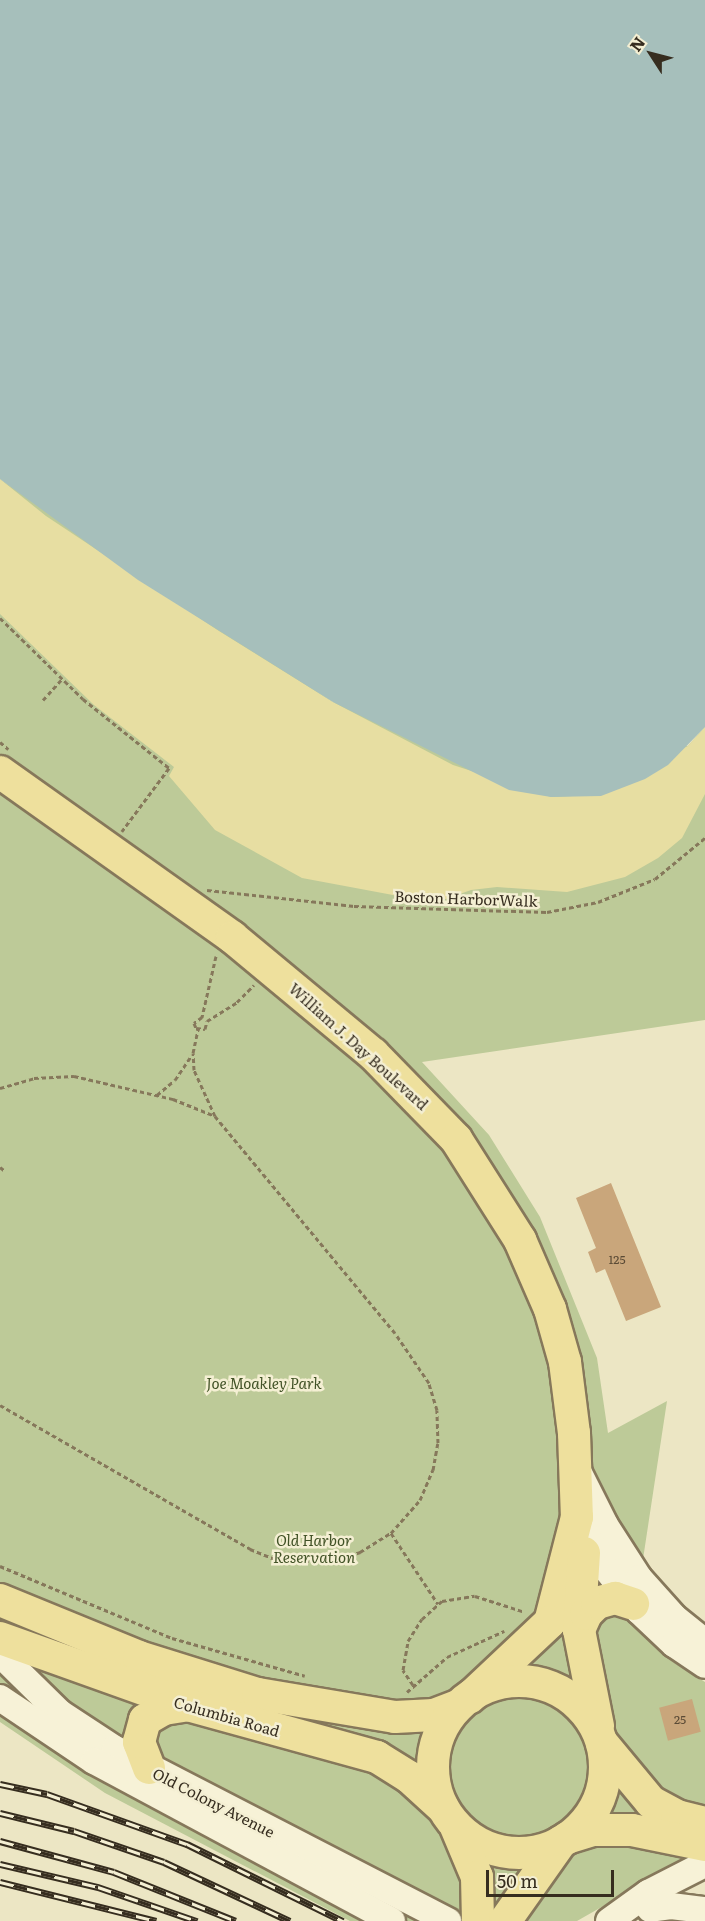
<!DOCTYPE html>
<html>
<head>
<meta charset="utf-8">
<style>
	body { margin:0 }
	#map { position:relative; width:705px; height:1921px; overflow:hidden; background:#ece6c4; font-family:Literata,serif }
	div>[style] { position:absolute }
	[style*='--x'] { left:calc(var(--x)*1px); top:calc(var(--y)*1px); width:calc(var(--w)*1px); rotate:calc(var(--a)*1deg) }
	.green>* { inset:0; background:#bdca98 }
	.sand>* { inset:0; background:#e7dea2 }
	.water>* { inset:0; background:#a6bfbb }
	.building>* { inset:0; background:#c9a67b; transform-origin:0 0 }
	.path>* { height:3px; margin-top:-1.5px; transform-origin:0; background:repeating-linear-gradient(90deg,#86785b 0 4.5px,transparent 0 7.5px) }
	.roads { filter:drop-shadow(2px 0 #86785b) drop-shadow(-2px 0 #86785b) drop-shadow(0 2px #86785b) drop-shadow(0 -2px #86785b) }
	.minor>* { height:26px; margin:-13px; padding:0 13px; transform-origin:13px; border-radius:13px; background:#f7f2d7 }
	.major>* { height:32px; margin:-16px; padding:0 16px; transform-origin:16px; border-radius:16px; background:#eee09d }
	.major>.ring { margin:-16px; padding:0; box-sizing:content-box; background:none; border:32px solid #eee09d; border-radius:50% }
	.rail>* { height:7px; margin-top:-3.5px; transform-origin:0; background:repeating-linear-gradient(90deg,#f4efd3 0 14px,#362d1f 0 28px); box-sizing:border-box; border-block:2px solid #362d1f }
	span { translate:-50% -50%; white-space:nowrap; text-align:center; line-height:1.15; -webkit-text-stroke:5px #f4efd3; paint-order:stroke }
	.number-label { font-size:12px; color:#5b4b36 }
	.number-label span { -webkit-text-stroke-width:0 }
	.street-label { font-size:15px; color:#362d1f }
	.park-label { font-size:15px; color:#415226; font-style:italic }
	.north { position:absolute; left:621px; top:24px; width:60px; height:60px; -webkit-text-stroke:4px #f4efd3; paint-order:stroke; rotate:306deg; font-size:16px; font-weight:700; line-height:24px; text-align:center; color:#362d1f }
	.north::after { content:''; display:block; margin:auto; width:21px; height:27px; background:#362d1f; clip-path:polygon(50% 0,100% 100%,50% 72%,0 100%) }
	.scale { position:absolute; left:486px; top:1870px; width:128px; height:27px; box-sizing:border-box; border:3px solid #362d1f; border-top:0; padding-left:8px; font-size:18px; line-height:21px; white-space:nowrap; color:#362d1f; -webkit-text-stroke:4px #f4efd3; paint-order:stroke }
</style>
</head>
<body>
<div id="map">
	<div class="green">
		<div style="clip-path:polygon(0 479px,333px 702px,688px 746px,705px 727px,705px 1020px,422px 1062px,489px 1135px,540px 1217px,597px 1358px,608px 1433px,667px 1401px,633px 1625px,673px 1662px,705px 1682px,705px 1848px,577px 1921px,350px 1921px,105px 1793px,0 1722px)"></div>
	</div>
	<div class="sand">
		<div style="clip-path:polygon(0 479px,46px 516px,219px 631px,333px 702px,453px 765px,551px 797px,573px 796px,688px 746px,705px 727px,705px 794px,682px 838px,658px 858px,625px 877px,567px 892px,497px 887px,471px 890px,446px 899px,409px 898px,302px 878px,215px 830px,169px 776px,174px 767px,94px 705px,0 614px)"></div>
	</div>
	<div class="water">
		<div style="clip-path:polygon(0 0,705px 0,705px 727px,668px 765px,645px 779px,601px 796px,551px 797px,509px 790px,333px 702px,138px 580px,0 479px)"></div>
	</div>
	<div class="building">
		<div style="clip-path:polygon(611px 1183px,661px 1307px,626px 1321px,605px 1269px,596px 1273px,588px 1252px,596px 1248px,576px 1198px)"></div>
		<div style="left:692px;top:1699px;width:34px;height:34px;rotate:75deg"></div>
	</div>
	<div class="path">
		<div style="--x:0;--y:618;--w:116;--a:44.3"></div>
		<div style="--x:83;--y:699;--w:110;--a:38.7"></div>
		<div style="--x:169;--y:768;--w:79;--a:126.7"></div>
		<div style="--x:43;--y:700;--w:28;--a:-48"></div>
		<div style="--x:0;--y:742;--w:11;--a:41"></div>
		<div style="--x:207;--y:890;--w:148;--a:6.2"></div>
		<div style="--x:354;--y:906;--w:193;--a:1.8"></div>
		<div style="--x:547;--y:912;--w:52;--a:-11.1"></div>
		<div style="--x:598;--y:902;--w:61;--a:-22"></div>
		<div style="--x:655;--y:879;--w:65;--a:-39.4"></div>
		<div style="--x:216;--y:956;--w:63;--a:102.9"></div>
		<div style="--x:202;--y:1017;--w:10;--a:143"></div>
		<div style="--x:194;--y:1023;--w:5;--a:68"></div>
		<div style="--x:196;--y:1028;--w:9;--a:6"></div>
		<div style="--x:205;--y:1029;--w:8;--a:-76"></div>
		<div style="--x:207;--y:1021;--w:36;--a:-32"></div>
		<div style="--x:237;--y:1002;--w:24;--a:-45"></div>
		<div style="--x:0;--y:1088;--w:35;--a:-16"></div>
		<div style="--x:34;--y:1078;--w:40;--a:-2.9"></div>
		<div style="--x:74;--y:1076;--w:102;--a:13.1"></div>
		<div style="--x:173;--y:1099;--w:45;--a:22"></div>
		<div style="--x:157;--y:1095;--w:23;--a:-40"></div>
		<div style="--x:175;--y:1080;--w:30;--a:-56"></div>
		<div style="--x:0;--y:1167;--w:6;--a:39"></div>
		<div style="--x:0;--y:1405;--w:289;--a:29.9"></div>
		<div style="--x:250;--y:1549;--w:27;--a:22"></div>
		<div style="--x:275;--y:1559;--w:53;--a:3.2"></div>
		<div style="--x:328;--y:1562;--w:34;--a:-17"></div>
		<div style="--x:360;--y:1552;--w:36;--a:-32"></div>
		<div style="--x:391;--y:1533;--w:44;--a:-48.7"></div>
		<div style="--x:420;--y:1500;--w:33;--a:-67"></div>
		<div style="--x:433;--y:1470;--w:27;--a:-80"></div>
		<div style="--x:438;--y:1443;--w:33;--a:-92"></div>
		<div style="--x:437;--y:1410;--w:28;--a:-107"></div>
		<div style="--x:429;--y:1383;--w:60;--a:-124.2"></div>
		<div style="--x:395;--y:1333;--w:282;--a:-129.7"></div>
		<div style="--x:215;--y:1116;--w:51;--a:-114.5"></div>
		<div style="--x:194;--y:1070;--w:17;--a:-93"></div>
		<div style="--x:193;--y:1053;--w:25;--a:-78"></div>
		<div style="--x:391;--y:1533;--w:85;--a:56.5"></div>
		<div style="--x:0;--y:1566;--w:186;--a:22.7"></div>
		<div style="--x:172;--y:1638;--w:138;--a:15.9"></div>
		<div style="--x:413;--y:1685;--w:18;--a:-124"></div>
		<div style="--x:403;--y:1670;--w:29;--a:-80"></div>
		<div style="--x:408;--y:1641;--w:26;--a:-58"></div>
		<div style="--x:422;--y:1619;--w:27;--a:-42"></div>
		<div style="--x:442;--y:1601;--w:33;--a:-9"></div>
		<div style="--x:475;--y:1596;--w:52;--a:17.7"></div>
		<div style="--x:407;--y:1692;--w:53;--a:-41.2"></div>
		<div style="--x:447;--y:1657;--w:63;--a:-24.5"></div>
	</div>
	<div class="roads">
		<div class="minor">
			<div style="--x:578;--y:1471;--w:60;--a:63.4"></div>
			<div style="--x:605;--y:1525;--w:63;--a:57.3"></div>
			<div style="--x:639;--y:1578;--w:52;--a:48.1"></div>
			<div style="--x:674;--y:1617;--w:40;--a:39"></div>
			<div style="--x:583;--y:1529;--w:48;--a:59.7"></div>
			<div style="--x:607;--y:1570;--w:52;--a:52"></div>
			<div style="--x:639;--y:1611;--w:48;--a:43.3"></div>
			<div style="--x:674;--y:1644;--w:37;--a:34"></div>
			<div style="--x:0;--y:1654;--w:84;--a:44.5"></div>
			<div style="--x:60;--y:1713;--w:66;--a:33.2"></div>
			<div style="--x:115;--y:1749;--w:375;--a:27.3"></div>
			<div style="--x:0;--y:1698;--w:113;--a:33.8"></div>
			<div style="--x:94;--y:1761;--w:338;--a:28.2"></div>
			<div style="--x:650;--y:1909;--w:21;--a:-8"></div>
			<div style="--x:671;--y:1906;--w:34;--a:7"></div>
			<div style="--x:609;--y:1921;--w:48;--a:-35.7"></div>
			<div style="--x:648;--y:1893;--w:64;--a:-27"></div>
		</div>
		<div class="major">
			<div style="--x:0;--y:772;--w:285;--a:35.4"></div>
			<div style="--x:232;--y:937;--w:183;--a:39.7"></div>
			<div style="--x:373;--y:1054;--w:119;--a:45.7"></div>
			<div style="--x:456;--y:1139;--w:120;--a:57.6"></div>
			<div style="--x:520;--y:1240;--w:75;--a:66.5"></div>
			<div style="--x:550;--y:1309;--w:55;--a:74.2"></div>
			<div style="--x:565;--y:1362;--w:72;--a:82.8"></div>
			<div style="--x:574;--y:1433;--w:84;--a:88"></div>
			<div style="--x:577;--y:1517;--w:108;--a:104.4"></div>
			<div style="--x:550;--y:1622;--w:110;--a:136.8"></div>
			<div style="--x:584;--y:1553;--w:77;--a:93.7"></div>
			<div style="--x:579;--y:1630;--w:98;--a:78.8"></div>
			<div style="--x:0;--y:1600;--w:150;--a:22.3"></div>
			<div style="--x:139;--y:1657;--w:125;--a:17.3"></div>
			<div style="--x:258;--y:1694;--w:139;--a:9.5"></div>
			<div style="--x:395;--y:1717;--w:39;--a:-3"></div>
			<div style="--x:434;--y:1715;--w:26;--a:-21"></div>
			<div style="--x:579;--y:1630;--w:17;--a:-66"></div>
			<div style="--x:586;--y:1614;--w:16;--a:-45"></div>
			<div style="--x:597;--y:1603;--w:19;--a:-16"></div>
			<div style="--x:615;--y:1598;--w:19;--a:18"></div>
			<div style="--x:0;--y:1638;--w:200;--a:19.6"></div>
			<div style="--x:188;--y:1705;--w:196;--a:15.4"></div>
			<div style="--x:377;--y:1757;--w:38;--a:32"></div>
			<div style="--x:409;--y:1777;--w:46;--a:42.4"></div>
			<div class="ring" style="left:433px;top:1681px;width:140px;height:140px"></div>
			<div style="--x:602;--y:1743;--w:77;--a:50.3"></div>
			<div style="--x:651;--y:1802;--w:30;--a:28"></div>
			<div style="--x:677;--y:1816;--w:29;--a:14"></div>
			<div style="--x:149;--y:1768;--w:28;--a:-111"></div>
			<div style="--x:139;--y:1742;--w:23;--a:-75"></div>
			<div style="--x:145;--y:1720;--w:22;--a:-30"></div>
			<div style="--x:164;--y:1709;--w:24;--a:-9"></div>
			<div style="--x:456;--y:1827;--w:54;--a:67.2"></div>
			<div style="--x:477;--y:1877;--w:44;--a:88.7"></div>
			<div style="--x:567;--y:1838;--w:28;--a:-17"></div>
			<div style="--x:594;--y:1830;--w:38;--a:0"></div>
			<div style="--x:632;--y:1830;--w:75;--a:11.6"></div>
			<div style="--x:505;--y:1921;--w:97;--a:-54.7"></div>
		</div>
	</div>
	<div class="rail">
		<div style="--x:0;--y:1784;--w:48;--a:12"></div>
		<div style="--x:47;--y:1794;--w:149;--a:19.7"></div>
		<div style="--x:187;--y:1844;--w:174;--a:26.3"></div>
		<div style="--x:0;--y:1813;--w:76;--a:13.7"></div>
		<div style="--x:74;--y:1831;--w:95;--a:19"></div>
		<div style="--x:164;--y:1862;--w:139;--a:25.1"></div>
		<div style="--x:0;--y:1841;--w:118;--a:15.2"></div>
		<div style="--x:114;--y:1872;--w:131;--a:21.9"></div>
		<div style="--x:0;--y:1864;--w:101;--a:13.2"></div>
		<div style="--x:98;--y:1887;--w:105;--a:19"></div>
		<div style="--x:0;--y:1882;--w:161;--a:14"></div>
	</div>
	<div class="number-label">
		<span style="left:617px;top:1260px">125</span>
		<span style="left:680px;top:1720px">25</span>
	</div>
	<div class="street-label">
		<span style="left:466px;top:898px;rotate:2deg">Boston HarborWalk</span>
		<span style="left:359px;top:1046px;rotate:42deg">William J. Day Boulevard</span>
		<span style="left:227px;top:1716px;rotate:16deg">Columbia Road</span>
		<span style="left:214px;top:1802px;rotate:27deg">Old Colony Avenue</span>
	</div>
	<div class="park-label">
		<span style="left:264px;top:1383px">Joe Moakley Park</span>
		<span style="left:314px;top:1548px">Old Harbor<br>Reservation</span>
	</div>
	<div class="north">N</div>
	<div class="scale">50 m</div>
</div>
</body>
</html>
